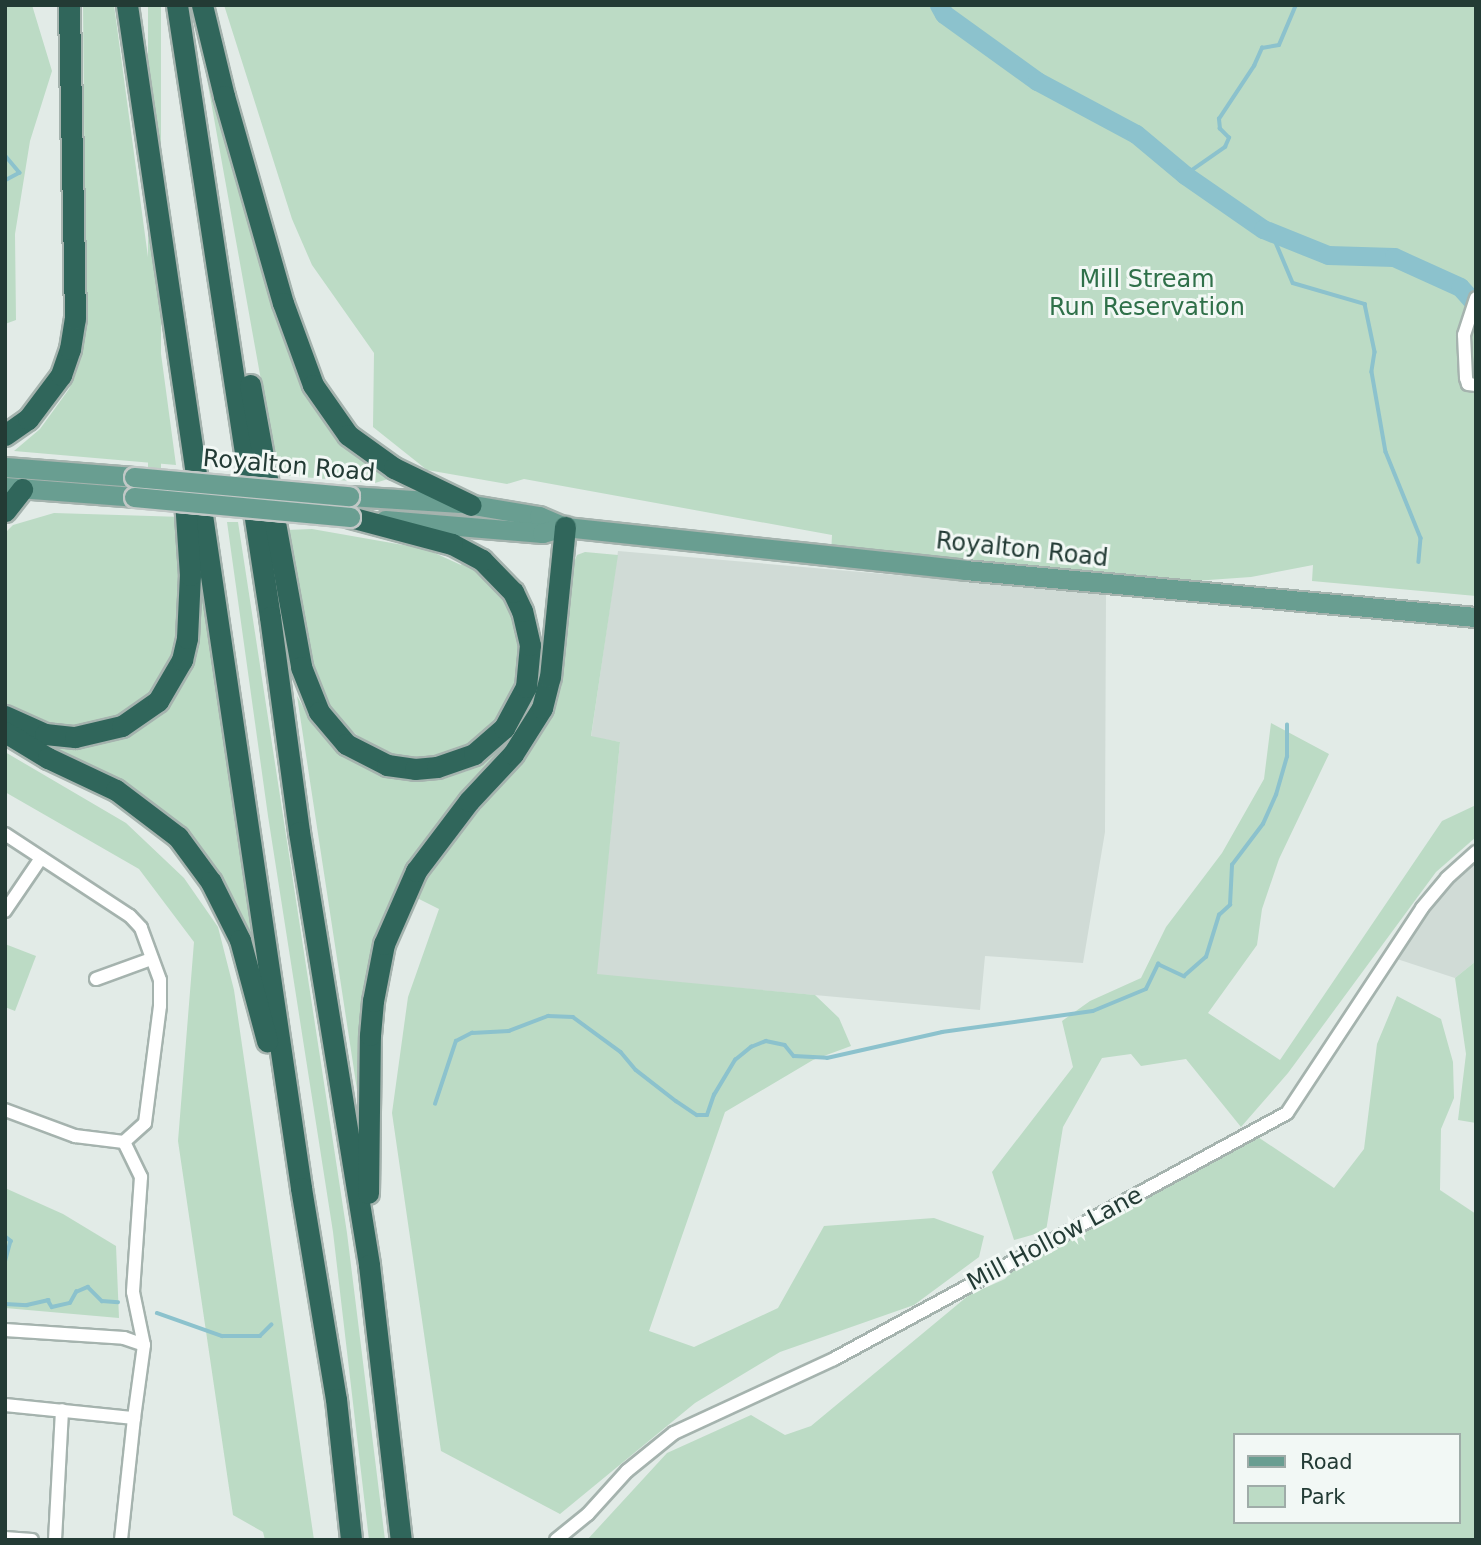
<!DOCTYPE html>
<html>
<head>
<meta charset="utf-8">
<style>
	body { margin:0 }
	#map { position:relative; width:1481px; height:1545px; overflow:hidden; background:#e2ebe7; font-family:"DejaVu Sans",sans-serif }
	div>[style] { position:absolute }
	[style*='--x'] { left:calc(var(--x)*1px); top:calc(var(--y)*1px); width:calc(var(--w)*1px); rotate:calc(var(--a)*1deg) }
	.built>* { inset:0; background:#d0dbd6 }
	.green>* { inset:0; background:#bcdbc5; transform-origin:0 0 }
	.stream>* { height:3.5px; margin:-1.75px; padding:0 1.75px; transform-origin:1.75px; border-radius:1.75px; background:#8cc2cd }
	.river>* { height:19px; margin:-9.5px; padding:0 9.5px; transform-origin:9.5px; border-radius:9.5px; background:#8cc2cd }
	.roads { filter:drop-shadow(2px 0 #a5b3ae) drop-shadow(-2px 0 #a5b3ae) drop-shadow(0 2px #a5b3ae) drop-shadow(0 -2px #a5b3ae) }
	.minor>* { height:12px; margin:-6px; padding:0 6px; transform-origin:6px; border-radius:6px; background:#fff }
	.primary>* { height:19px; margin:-9.5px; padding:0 9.5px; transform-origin:9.5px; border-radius:9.5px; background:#699e91 }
	.motorway>* { height:21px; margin:-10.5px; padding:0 10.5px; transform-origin:10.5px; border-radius:10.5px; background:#30665b }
	.bridges { filter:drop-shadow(2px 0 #c1c8c6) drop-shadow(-2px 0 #c1c8c6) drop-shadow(0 2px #c1c8c6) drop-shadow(0 -2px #c1c8c6) }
	.primary-bridge>* { height:19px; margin:-9.5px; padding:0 9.5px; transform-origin:9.5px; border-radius:9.5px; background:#699e91 }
	span { translate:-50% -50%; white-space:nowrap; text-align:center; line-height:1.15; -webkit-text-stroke:6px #f2f8f5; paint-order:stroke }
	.park-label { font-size:24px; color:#2f7049 }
	.street-label { font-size:24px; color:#233b35 }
	.frame { position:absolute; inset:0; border:7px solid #233b35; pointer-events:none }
	.legend { position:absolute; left:1233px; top:1433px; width:228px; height:91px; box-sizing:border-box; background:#f2f8f5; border:2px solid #9faca8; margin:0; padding:9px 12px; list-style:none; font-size:21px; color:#233b35 }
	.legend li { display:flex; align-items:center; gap:14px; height:35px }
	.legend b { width:35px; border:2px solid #9faca8 }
</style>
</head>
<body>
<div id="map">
	<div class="built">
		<div style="clip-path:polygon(618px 551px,1106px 593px,1105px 832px,1083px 963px,985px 956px,980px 1010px,596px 975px,620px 742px,591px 737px)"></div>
		<div style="clip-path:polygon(1476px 864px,1476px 961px,1455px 978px,1397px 959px,1420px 922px,1455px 880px)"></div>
	</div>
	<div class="green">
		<div style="clip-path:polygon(5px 5px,32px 5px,52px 71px,30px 141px,15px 234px,16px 320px,5px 324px)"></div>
		<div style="clip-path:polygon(83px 5px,114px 5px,176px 465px,14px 451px,40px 429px,69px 389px,81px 358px,86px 323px)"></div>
		<div style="left:148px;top:5px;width:13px;height:469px"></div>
		<div style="clip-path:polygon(224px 5px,1476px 5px,1476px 596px,1312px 581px,1313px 565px,1251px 577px,1194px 581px,831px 555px,832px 535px,524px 479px,507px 484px,427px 470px,373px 427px,374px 353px,312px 265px,292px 219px)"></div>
		<div style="clip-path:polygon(196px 18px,267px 265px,354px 450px,388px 479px,375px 483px,278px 475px)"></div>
		<div style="clip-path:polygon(54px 513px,183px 517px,184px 623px,175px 658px,157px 692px,125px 720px,61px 730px,5px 707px,5px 533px,13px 525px)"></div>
		<div style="clip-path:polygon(227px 522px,238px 522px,347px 1233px,385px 1540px,369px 1540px,333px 1232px,268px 816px)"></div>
		<div style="clip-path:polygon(312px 529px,426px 549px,461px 565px,464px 560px,493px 584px,512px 611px,520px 653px,519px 671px,514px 690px,496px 723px,469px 747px,450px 754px,423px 758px,386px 753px,365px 742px,336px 717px,324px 696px,302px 627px,286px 530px)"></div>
		<div style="clip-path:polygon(585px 552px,618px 555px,591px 736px,620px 742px,597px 974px,815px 995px,839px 1018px,851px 1046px,813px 1060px,725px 1112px,649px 1331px,694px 1347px,778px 1308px,824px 1226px,934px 1218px,984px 1236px,979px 1257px,914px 1305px,780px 1352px,695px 1403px,560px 1514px,441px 1451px,392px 1113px,408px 997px,439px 909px,413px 896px,431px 862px,480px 810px,550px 717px,563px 669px,572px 567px,577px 555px)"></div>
		<div style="clip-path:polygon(201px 571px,262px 966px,256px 967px,183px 835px,33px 745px,100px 743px,129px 732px,162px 705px)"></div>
		<div style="clip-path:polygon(297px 696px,310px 719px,335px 749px,382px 776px,407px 781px,439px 779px,467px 771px,510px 742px,401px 892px,361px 1116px)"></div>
		<div style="clip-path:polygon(1271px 723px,1329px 754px,1279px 859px,1262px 909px,1257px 945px,1208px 1013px,1280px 1060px,1442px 821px,1476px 805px,1476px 837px,1436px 872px,1288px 1073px,1241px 1127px,1186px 1059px,1141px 1066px,1131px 1054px,1102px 1058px,1063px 1127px,1046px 1231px,1014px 1240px,992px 1172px,1073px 1067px,1062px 1021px,1090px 1001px,1141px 978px,1166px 927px,1222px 853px,1264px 779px)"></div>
		<div style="clip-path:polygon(5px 752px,126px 823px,184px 878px,218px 927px,234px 990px,314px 1540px,265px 1540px,263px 1532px,233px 1515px,178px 1141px,194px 942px,139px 869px,5px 792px)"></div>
		<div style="clip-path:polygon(5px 944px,36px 956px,15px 1011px,5px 1007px)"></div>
		<div style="clip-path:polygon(1476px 961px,1476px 1123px,1458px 1120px,1466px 1054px,1455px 978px)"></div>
		<div style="clip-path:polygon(evenodd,1397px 996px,1441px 1019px,1453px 1062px,1454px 1098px,1441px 1129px,1440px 1190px,1476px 1214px,1476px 1540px,587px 1540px,667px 1453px,751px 1415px,785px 1435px,811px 1426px,969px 1295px,1005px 1279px,1032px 1250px,1249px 1131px,1334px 1188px,1364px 1149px,1377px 1044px,1397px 996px,1234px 1435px,1458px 1435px,1458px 1522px,1234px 1522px,1234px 1435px)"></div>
		<div style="clip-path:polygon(5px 1188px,63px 1214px,116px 1246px,119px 1318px,5px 1308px)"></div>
	</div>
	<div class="stream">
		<div style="--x:5;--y:155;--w:23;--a:50"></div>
		<div style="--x:20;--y:173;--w:17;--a:152"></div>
		<div style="--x:1185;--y:175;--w:49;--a:-35"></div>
		<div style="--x:1225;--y:147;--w:10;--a:-66"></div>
		<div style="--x:1229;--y:138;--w:13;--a:-135"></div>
		<div style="--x:1220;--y:129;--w:10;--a:-96"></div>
		<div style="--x:1219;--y:119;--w:64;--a:-56.6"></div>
		<div style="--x:1254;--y:66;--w:20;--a:-66"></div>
		<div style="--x:1262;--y:48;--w:17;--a:-10"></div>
		<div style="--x:1279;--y:45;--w:43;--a:-67"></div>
		<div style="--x:1272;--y:233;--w:54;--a:67.2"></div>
		<div style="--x:1293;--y:283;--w:75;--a:16.3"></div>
		<div style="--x:1365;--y:304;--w:49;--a:78.2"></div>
		<div style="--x:1375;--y:352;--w:20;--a:99"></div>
		<div style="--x:1372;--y:372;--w:81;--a:80.1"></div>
		<div style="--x:1386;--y:452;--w:93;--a:67.9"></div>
		<div style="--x:1421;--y:538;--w:24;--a:95"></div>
		<div style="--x:5;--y:310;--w:18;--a:90"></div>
		<div style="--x:435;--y:1104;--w:66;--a:-71.6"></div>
		<div style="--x:456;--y:1041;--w:18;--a:-27"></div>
		<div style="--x:472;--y:1033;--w:37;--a:-3"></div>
		<div style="--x:509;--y:1031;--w:42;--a:-21"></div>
		<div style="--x:548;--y:1016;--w:25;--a:2"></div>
		<div style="--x:573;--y:1017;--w:59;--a:36.1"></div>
		<div style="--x:621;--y:1052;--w:23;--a:50"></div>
		<div style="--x:636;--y:1070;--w:51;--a:37.8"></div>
		<div style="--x:676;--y:1101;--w:25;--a:34"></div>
		<div style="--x:697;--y:1115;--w:10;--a:0"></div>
		<div style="--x:707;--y:1115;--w:21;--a:-71"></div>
		<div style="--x:714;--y:1095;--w:41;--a:-59"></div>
		<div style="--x:735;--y:1060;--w:21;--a:-39"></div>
		<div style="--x:751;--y:1047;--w:16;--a:-22"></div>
		<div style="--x:766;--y:1041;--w:19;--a:12"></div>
		<div style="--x:785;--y:1045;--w:14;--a:51"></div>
		<div style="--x:794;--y:1056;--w:33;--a:3"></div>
		<div style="--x:827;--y:1058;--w:118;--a:-12.7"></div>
		<div style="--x:942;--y:1032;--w:152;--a:-7.9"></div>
		<div style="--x:1093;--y:1011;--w:57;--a:-22.5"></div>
		<div style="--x:1146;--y:989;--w:28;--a:-64"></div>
		<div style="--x:1158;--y:964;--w:29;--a:25"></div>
		<div style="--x:1184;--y:976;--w:29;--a:-41"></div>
		<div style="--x:1206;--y:957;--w:44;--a:-72.8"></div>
		<div style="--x:1219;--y:915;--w:15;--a:-42"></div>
		<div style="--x:1230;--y:905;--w:40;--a:-87.1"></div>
		<div style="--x:1232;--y:865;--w:51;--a:-52.9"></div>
		<div style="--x:1263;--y:824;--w:32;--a:-66"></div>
		<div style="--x:1276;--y:795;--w:40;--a:-74"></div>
		<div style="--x:1287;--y:757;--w:32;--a:-90"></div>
		<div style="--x:5;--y:1236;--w:8;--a:40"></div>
		<div style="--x:11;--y:1241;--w:24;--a:105"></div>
		<div style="--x:5;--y:1271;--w:6;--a:90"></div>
		<div style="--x:5;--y:1304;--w:22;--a:3"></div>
		<div style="--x:27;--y:1305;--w:22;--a:-13"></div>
		<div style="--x:48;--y:1300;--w:8;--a:60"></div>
		<div style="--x:52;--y:1307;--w:18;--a:-13"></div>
		<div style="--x:70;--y:1303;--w:13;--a:-61"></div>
		<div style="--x:76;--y:1292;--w:13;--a:-23"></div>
		<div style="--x:88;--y:1287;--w:20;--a:45"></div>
		<div style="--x:102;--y:1301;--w:16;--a:4"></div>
		<div style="--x:157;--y:1313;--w:69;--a:19.5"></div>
		<div style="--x:222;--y:1336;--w:38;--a:0"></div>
		<div style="--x:260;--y:1336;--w:16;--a:-45"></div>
	</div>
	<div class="river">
		<div style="--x:939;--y:5;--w:10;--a:61"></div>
		<div style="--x:944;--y:14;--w:115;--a:35.8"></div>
		<div style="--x:1037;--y:81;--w:112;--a:28.2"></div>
		<div style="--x:1136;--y:134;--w:64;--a:39.9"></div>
		<div style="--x:1185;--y:175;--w:95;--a:34.7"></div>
		<div style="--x:1263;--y:229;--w:70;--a:21.8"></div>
		<div style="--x:1328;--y:255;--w:66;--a:1.7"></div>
		<div style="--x:1394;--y:257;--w:72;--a:24.4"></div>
		<div style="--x:1460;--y:287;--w:24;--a:48"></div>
	</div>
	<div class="roads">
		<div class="minor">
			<div style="--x:1476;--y:298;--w:39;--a:108"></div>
			<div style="--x:1464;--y:335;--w:43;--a:87.3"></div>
			<div style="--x:1466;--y:378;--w:6;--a:72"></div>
			<div style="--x:1468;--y:384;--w:8;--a:7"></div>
			<div style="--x:5;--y:834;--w:149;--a:33.3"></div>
			<div style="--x:130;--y:916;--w:16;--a:47"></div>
			<div style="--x:141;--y:928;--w:55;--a:69.9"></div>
			<div style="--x:160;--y:980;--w:26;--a:90"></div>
			<div style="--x:160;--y:1006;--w:118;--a:97.3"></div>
			<div style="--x:145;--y:1123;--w:28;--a:138"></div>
			<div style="--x:5;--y:911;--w:64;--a:-55.8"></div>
			<div style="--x:96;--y:979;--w:59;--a:-20"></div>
			<div style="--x:5;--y:1110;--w:75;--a:20.4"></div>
			<div style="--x:75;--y:1136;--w:49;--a:7"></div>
			<div style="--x:124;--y:1142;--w:39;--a:64"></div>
			<div style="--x:141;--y:1177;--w:115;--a:94"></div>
			<div style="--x:133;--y:1292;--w:54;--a:78.3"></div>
			<div style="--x:5;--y:1330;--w:119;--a:3.8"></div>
			<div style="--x:124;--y:1338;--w:21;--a:19"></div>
			<div style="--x:144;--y:1345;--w:74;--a:97.8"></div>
			<div style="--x:5;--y:1405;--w:130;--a:5.8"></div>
			<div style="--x:134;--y:1418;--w:123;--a:96.1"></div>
			<div style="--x:5;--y:1538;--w:27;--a:4"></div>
			<div style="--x:55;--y:1540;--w:130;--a:-86.9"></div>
			<div style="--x:556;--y:1540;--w:41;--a:-39.1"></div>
			<div style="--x:588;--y:1514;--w:58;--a:-47.8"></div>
			<div style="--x:627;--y:1471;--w:60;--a:-39"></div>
			<div style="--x:674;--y:1433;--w:176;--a:-24.8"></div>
			<div style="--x:834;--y:1359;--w:515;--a:-28.5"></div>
			<div style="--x:1287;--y:1113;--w:245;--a:-56.6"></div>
			<div style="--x:1422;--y:908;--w:39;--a:-50"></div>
			<div style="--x:1447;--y:878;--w:39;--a:-42"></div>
		</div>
		<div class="primary">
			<div style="--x:5;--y:467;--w:129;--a:4.4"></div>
			<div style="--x:5;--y:487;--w:129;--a:4.4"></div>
			<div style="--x:349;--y:496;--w:112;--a:3.6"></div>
			<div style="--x:461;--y:503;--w:79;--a:9.5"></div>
			<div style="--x:539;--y:516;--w:28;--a:23"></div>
			<div style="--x:565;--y:527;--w:402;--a:6.1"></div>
			<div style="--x:965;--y:570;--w:513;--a:5.26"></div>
			<div style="--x:385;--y:520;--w:158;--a:4.7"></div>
			<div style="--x:542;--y:533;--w:24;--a:-15"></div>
		</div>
		<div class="motorway">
			<div style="--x:127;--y:5;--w:1196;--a:81.63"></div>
			<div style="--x:301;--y:1188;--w:214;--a:80.6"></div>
			<div style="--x:336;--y:1399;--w:142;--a:83.9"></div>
			<div style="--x:177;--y:5;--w:619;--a:81.36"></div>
			<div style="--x:270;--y:617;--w:217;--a:82.3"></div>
			<div style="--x:299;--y:832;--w:439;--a:80.8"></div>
			<div style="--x:369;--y:1265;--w:277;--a:83.4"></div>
			<div style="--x:202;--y:5;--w:94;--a:76.4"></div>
			<div style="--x:224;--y:96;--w:215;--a:74.1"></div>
			<div style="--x:283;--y:303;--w:87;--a:69.9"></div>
			<div style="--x:313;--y:385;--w:61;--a:55"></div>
			<div style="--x:348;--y:435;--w:57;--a:35.7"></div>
			<div style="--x:394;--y:468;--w:85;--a:25.7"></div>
			<div style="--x:250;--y:385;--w:287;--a:79.7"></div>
			<div style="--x:301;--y:667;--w:48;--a:68.2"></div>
			<div style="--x:319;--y:712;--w:42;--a:49.8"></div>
			<div style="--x:346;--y:744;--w:46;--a:27.1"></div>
			<div style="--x:387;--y:765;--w:28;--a:8"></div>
			<div style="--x:415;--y:769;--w:22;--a:-5"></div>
			<div style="--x:437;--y:767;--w:39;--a:-19"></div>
			<div style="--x:474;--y:754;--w:40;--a:-41"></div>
			<div style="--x:504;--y:728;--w:47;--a:-61.8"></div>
			<div style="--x:526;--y:687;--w:42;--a:-84.6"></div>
			<div style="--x:530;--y:645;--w:35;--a:-103"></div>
			<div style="--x:522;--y:611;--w:21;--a:-115"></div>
			<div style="--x:513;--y:592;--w:45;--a:-134.1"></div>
			<div style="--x:482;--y:560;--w:34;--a:-152"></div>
			<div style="--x:452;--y:544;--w:106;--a:-165.2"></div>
			<div style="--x:5;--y:435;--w:28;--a:-35"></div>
			<div style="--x:28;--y:419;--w:55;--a:-53.1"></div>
			<div style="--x:61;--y:375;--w:28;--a:-71"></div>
			<div style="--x:70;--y:349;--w:30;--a:-81"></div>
			<div style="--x:75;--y:319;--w:314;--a:-91.1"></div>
			<div style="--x:5;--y:511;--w:28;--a:-52"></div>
			<div style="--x:5;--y:716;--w:44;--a:24.2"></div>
			<div style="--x:45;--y:734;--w:30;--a:6"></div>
			<div style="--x:75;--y:737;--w:48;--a:-13.2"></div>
			<div style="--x:122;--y:726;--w:44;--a:-34.8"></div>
			<div style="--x:158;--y:701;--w:48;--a:-59.7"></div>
			<div style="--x:182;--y:660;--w:23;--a:-77"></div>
			<div style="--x:187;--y:638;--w:63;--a:-87.3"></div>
			<div style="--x:190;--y:575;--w:90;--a:-93.8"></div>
			<div style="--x:5;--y:732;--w:50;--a:31.2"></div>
			<div style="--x:48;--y:758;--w:75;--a:25.2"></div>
			<div style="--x:116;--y:790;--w:78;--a:37.2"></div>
			<div style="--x:178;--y:837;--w:56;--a:53.7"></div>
			<div style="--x:211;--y:882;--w:65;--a:63.4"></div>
			<div style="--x:240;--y:940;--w:105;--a:75"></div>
			<div style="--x:368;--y:1193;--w:158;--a:-89.3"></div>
			<div style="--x:370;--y:1035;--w:34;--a:-85"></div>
			<div style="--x:373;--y:1001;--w:58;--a:-79.1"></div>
			<div style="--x:384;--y:944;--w:80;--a:-66.3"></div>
			<div style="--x:416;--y:871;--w:88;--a:-52.9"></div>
			<div style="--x:469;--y:801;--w:64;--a:-46.9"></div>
			<div style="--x:513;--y:754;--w:54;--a:-57.8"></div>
			<div style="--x:542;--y:708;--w:32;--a:-76"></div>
			<div style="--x:550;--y:677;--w:151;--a:-84.3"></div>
		</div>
	</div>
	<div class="bridges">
		<div class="primary-bridge">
			<div style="--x:134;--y:477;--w:216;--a:5.1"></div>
			<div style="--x:134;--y:497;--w:217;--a:5.3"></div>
		</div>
	</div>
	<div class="park-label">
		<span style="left:1147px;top:294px">Mill Stream<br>Run Reservation</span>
	</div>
	<div class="street-label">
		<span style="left:289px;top:466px;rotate:5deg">Royalton Road</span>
		<span style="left:1022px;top:550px;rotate:6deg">Royalton Road</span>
		<span style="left:1055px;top:1239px;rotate:-28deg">Mill Hollow Lane</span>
	</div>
	<div class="frame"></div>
	<ul class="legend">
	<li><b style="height:9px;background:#699e91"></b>Road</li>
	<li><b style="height:19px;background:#bcdbc5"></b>Park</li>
	</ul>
</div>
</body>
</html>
